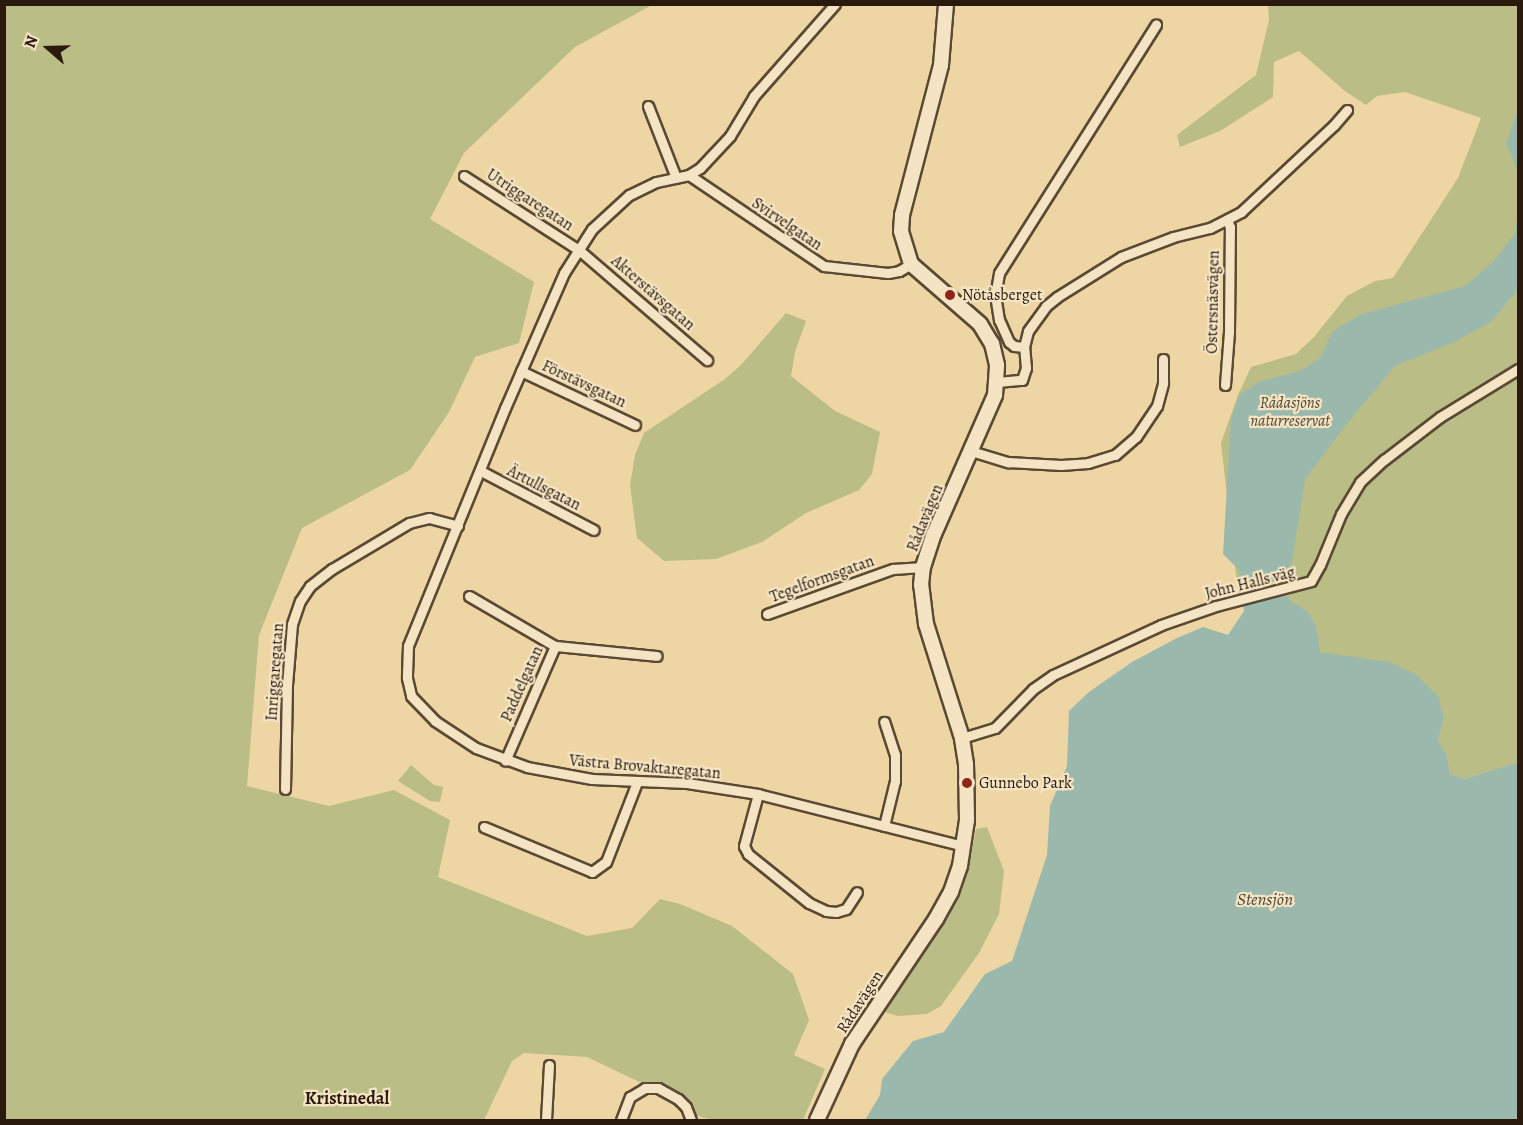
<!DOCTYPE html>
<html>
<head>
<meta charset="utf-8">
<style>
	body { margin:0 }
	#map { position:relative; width:1523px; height:1125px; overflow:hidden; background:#eed6a4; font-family:Alegreya,serif }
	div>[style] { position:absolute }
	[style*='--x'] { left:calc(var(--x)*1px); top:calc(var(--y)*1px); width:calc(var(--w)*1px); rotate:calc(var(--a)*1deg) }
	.green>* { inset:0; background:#babd85 }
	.water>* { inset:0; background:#9ab8ab }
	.pier>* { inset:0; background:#eed6a4; transform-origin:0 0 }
	.roads { filter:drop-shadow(2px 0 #5a4933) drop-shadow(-2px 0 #5a4933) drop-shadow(0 2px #5a4933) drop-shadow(0 -2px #5a4933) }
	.street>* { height:9px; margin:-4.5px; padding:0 4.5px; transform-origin:4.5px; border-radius:4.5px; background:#f4e4c4 }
	.secondary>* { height:14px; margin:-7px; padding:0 7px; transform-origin:7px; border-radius:7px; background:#f4e4c4 }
	.dots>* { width:16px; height:16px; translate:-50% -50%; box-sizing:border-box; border:3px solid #f4e4c4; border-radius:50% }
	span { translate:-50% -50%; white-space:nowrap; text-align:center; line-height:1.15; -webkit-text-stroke:4.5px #f4e4c4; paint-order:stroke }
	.street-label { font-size:16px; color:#291a0d }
	.poi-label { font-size:16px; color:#291a0d }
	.left { translate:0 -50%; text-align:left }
	.park-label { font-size:16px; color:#544b31; font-style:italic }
	.water-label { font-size:18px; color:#4b493c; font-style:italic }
	.neighbourhood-label { font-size:18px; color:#291a0d; font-weight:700 }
	.frame { position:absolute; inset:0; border:6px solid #291a0d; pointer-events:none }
	.north { position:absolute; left:18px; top:18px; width:60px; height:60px; -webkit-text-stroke:4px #f4e4c4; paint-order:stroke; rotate:290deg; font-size:16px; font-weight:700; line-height:24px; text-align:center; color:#291a0d }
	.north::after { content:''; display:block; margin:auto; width:21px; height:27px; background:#291a0d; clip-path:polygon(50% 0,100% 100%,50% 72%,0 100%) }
</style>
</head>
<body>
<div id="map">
	<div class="green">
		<div style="clip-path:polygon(5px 5px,652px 5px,575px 47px,464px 153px,430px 219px,534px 282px,519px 343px,475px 357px,449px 412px,410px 470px,302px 528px,259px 635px,247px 786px,329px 806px,394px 790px,450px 820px,438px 877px,587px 936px,632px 928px,660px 899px,680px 904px,732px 926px,793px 974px,809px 1020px,794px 1055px,825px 1069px,803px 1120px,716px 1120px,704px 1118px,683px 1110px,677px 1100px,587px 1057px,524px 1053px,512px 1061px,484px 1120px,5px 1120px)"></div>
		<div style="clip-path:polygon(1268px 5px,1518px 5px,1518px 287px,1492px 321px,1518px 290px,1518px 762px,1464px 779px,1450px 774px,1447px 755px,1438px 740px,1444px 719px,1349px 658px,1319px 652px,1316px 625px,1307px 611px,1290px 602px,1284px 573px,1237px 584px,1221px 443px,1238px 395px,1251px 367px,1296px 354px,1314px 337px,1347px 296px,1375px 281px,1393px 278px,1458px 178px,1481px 118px,1405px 92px,1377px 96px,1366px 105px,1345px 91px,1299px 51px,1274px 62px,1273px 97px,1220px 131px,1180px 147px,1177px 135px,1256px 75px,1269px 20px)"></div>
		<div style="clip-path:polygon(786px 313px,806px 321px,795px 352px,791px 376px,835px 411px,880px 432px,872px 474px,859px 490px,806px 513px,762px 542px,716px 559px,664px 561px,637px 538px,630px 485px,635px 455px,644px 433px,725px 379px,741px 365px)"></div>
		<div style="clip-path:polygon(411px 765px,434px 785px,443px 787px,440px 802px,430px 801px,398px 781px)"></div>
		<div style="clip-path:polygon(987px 827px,1004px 871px,999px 914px,979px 953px,941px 1006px,927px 1014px,897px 1016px,882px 1011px,923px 954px,952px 907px,961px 890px,971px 857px,976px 829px)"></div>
	</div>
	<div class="water">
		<div style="clip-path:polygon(1518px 109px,1518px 171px,1506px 144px)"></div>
		<div style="clip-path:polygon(1518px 213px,1518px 290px,1492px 321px,1456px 341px,1395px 366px,1346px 425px,1305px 479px,1292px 562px,1284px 575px,1290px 601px,1307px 611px,1316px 625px,1320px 652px,1389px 662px,1417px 675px,1438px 696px,1444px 719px,1438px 740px,1447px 755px,1450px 774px,1464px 779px,1518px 762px,1518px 1120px,865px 1120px,880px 1095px,882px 1079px,913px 1041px,944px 1032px,985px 974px,1012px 961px,1047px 855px,1050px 806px,1067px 766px,1069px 711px,1089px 692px,1132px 662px,1177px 638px,1203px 627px,1228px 635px,1244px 611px,1239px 570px,1223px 554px,1231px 420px,1239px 395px,1259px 382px,1302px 370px,1320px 358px,1333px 331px,1362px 314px,1465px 286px,1493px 262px,1515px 234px)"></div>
	</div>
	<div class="pier">
		<div style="left:1288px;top:579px;width:16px;height:50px;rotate:79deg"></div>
	</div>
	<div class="roads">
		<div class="street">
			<div style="--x:835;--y:4;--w:123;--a:131.4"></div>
			<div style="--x:754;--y:96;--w:47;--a:121"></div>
			<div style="--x:730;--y:136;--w:44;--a:133.2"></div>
			<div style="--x:700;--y:168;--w:13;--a:148"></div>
			<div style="--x:689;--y:175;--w:34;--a:168"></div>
			<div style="--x:656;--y:182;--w:30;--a:154"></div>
			<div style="--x:629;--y:195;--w:50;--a:137.4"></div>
			<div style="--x:592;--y:229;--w:52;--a:122.5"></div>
			<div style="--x:564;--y:273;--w:147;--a:113.6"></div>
			<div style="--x:505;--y:408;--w:257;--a:112.2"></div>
			<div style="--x:408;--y:646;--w:32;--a:92"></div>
			<div style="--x:407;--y:678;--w:18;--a:77"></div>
			<div style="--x:411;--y:696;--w:35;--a:46"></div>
			<div style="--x:435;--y:721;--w:49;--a:33.4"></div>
			<div style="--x:476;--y:748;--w:54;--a:20.4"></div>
			<div style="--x:527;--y:767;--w:66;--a:10.5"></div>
			<div style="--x:592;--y:779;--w:95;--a:2.4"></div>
			<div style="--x:687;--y:783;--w:72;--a:8.8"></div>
			<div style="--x:758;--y:794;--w:212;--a:14.2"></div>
			<div style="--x:648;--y:106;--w:77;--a:68.7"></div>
			<div style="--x:689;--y:175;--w:163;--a:34"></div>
			<div style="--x:824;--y:266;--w:64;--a:6.2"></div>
			<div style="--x:888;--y:273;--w:11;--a:-10"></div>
			<div style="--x:899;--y:271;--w:14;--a:-30"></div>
			<div style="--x:464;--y:176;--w:137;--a:32.8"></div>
			<div style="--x:579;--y:250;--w:169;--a:40.7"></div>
			<div style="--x:1024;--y:347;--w:10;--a:-174"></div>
			<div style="--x:1014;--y:346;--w:6;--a:-141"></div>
			<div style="--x:1009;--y:342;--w:24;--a:-114"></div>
			<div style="--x:999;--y:320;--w:24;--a:-99"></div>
			<div style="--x:995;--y:296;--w:23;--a:-80"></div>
			<div style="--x:999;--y:273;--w:294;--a:-57.7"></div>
			<div style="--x:521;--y:371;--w:126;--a:25.3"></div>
			<div style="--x:997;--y:382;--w:25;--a:-5"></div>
			<div style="--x:1022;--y:380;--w:13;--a:-72"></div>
			<div style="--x:1026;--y:368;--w:21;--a:-95"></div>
			<div style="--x:1024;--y:347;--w:16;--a:-76"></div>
			<div style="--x:1028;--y:331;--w:31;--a:-54"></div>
			<div style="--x:1046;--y:306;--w:14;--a:-39"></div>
			<div style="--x:1057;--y:297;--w:75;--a:-32"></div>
			<div style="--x:1121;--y:257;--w:56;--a:-21"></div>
			<div style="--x:1173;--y:237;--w:38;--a:-14"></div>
			<div style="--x:1210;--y:228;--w:35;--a:-27"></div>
			<div style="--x:1241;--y:212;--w:127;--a:-43.1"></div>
			<div style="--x:1334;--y:125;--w:20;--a:-49"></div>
			<div style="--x:1225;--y:385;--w:53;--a:-85.7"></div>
			<div style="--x:1229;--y:332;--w:105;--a:-89.5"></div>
			<div style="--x:1230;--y:227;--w:8;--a:-113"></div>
			<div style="--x:971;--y:451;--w:39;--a:17"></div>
			<div style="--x:1008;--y:462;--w:53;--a:3.2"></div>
			<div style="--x:1061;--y:465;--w:27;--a:-4"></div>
			<div style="--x:1088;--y:463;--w:28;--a:-17"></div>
			<div style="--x:1115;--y:455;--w:28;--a:-41"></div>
			<div style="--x:1136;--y:437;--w:37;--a:-56"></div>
			<div style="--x:1157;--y:406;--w:24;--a:-75"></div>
			<div style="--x:1163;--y:383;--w:24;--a:-90"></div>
			<div style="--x:481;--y:471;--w:127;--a:27.6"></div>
			<div style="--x:469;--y:596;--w:99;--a:30.2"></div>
			<div style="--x:555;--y:646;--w:125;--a:113.5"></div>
			<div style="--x:767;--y:614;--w:134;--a:-19.7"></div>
			<div style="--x:893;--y:569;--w:30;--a:-4"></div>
			<div style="--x:555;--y:646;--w:102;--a:5.6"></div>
			<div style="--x:962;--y:738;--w:34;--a:-17"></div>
			<div style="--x:995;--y:728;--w:54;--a:-45.7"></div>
			<div style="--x:1033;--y:689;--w:24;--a:-35"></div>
			<div style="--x:1053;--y:675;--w:119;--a:-24.8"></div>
			<div style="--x:1161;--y:625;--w:58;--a:-19.1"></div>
			<div style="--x:1216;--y:606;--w:98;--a:-14.7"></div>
			<div style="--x:1311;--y:581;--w:18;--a:-61"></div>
			<div style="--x:1320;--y:565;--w:55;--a:-67.6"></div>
			<div style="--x:1341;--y:514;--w:37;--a:-59"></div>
			<div style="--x:1360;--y:482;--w:33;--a:-43"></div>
			<div style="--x:1384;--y:460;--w:71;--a:-37.5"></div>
			<div style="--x:1440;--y:417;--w:92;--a:-31.6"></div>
			<div style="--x:285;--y:789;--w:104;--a:-88.9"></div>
			<div style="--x:287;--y:685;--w:61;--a:-85.3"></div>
			<div style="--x:292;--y:624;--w:24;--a:-71"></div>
			<div style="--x:300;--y:601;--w:18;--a:-56"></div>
			<div style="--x:310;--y:586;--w:28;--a:-38"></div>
			<div style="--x:332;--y:569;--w:90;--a:-30.9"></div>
			<div style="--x:409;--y:523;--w:21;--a:-14"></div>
			<div style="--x:429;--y:518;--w:30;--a:15"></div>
			<div style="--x:758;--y:794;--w:54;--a:105.1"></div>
			<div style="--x:744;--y:846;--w:9;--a:63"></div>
			<div style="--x:748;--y:854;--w:78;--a:38.8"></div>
			<div style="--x:809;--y:903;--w:19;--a:25"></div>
			<div style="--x:826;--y:911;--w:10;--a:6"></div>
			<div style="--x:836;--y:912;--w:10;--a:-17"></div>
			<div style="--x:846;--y:909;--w:20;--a:-57"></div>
			<div style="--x:884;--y:826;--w:46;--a:-76.3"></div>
			<div style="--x:895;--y:781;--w:26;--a:-90"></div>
			<div style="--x:895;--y:755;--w:35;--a:-108"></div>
			<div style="--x:484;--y:827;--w:117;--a:22.6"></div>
			<div style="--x:592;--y:872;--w:17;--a:-36"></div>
			<div style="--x:606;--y:862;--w:86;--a:-68.8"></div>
			<div style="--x:546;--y:1120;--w:55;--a:-86.9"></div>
			<div style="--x:621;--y:1120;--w:25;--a:-69"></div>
			<div style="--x:630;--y:1097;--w:17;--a:-31"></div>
			<div style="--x:645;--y:1088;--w:13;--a:0"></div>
			<div style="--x:658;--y:1088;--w:23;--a:29"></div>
			<div style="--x:678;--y:1099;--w:11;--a:45"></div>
			<div style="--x:686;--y:1107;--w:14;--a:69"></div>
		</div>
		<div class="secondary">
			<div style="--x:817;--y:1120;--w:84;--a:-65.3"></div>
			<div style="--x:852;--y:1044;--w:151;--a:-56.1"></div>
			<div style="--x:936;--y:919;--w:31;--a:-61"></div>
			<div style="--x:951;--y:892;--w:28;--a:-71"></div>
			<div style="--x:960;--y:866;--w:47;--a:-81.3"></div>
			<div style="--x:967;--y:820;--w:56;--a:-91"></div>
			<div style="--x:966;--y:764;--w:26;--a:-99"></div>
			<div style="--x:962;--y:738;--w:120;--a:-107.5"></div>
			<div style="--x:926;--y:624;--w:39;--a:-97"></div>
			<div style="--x:921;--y:585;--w:18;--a:-84"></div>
			<div style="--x:923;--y:567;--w:35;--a:-72"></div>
			<div style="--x:934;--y:534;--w:152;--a:-66.3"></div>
			<div style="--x:995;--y:395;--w:30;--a:-86"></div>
			<div style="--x:997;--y:365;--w:22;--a:-103"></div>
			<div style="--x:992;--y:344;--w:23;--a:-121"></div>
			<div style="--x:980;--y:324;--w:91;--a:-139"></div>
			<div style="--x:911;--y:264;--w:34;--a:-107"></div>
			<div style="--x:901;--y:231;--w:16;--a:-86"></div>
			<div style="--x:902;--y:215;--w:155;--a:-75.4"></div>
			<div style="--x:941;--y:65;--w:61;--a:-85.3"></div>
		</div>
	</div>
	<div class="dots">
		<div style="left:950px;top:295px;background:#8f2418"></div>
		<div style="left:967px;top:783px;background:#8f2418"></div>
	</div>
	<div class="street-label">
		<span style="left:530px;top:200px;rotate:33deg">Utriggaregatan</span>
		<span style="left:787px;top:224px;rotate:34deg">Svirvelgatan</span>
		<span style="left:653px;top:293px;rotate:41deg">Akterstävsgatan</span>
		<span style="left:1213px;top:302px;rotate:-89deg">Östersnäsvägen</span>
		<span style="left:584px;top:384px;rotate:25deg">Förstävsgatan</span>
		<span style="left:544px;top:488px;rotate:27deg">Ärtullsgatan</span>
		<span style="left:925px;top:518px;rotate:-68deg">Rådavägen</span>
		<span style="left:822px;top:579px;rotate:-20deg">Tegelformsgatan</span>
		<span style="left:1250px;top:583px;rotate:-14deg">John Halls väg</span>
		<span style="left:275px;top:672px;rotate:-86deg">Inriggaregatan</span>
		<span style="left:522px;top:684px;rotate:-66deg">Paddelgatan</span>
		<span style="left:645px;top:767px;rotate:5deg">Västra Brovaktaregatan</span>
		<span style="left:860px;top:1002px;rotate:-57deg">Rådavägen</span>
	</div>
	<div class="poi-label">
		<span class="left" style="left:962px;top:295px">Nötåsberget</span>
		<span class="left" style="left:979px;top:783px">Gunnebo Park</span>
	</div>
	<div class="park-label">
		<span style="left:1290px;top:412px">Rådasjöns<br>naturreservat</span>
	</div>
	<div class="water-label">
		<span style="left:1265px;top:899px">Stensjön</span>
	</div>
	<div class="neighbourhood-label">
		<span style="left:347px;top:1098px">Kristinedal</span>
	</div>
	<div class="frame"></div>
	<div class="north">N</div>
</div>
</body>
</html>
